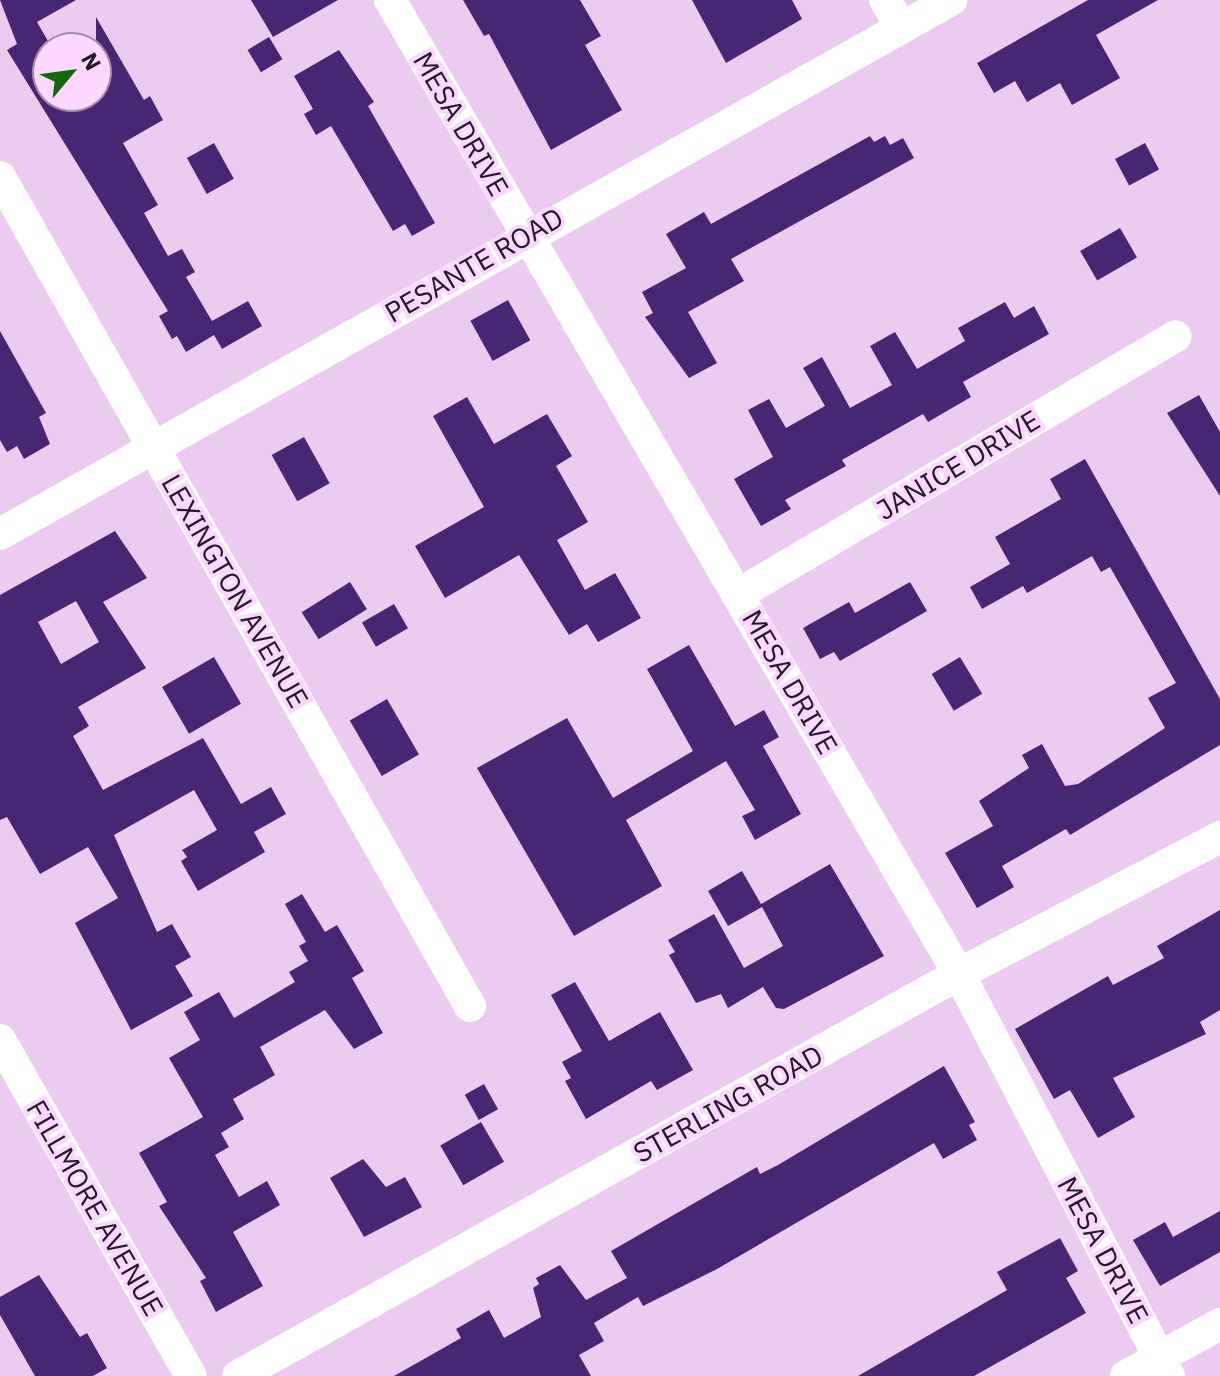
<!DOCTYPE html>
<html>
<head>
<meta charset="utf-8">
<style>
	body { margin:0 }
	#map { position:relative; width:1220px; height:1376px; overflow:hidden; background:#eccbf1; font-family:"IBM Plex Sans",sans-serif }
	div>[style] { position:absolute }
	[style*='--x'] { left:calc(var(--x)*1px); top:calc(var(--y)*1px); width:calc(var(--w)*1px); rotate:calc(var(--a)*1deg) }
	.building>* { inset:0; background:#492672; transform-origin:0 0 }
	.minor>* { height:32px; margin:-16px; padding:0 16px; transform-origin:16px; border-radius:16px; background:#fff }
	span { translate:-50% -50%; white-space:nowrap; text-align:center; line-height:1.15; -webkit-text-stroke:8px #fad8ff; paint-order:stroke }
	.street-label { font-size:28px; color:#241926 }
	.north { position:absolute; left:32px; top:32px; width:80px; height:80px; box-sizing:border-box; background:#fad8ff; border:2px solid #a48ca8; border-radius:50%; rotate:61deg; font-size:22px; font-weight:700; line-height:32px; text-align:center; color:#241926 }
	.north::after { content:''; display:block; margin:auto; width:28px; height:36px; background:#13680c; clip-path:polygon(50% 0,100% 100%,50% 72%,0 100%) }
</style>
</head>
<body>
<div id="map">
	<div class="building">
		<div style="clip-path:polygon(0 0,76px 0,37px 22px,48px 41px,48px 96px,96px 96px,96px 17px,144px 100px,150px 96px,163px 120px,123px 143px,158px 205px,144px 213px,168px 256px,182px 249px,195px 272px,186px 277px,212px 321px,248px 301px,262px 326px,222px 349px,214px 335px,186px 352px,177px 336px,172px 339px,159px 316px,168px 311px,7px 50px,17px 44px)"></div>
		<div style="clip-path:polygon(251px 0,338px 0,273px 37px)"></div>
		<div style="clip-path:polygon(463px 0,580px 0,601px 36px,585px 45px,622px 110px,551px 150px,489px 34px,484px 36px)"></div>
		<div style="clip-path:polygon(692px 0,792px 0,802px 19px,726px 63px)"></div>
		<div style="clip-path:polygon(1088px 0,1158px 0,1096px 35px,1120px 78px,1072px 105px,1060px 83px,1027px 102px,1015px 81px,994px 93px,977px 63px)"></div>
		<div style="left:269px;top:37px;width:26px;height:25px;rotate:59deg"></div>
		<div style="clip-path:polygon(339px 50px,374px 102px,368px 106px,435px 223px,412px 236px,405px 224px,393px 231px,331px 126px,316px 135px,304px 114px,313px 109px,294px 76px)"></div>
		<div style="clip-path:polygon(870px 136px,874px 142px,885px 136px,890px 145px,903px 138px,914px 158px,731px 259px,744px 281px,688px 312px,717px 363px,689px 378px,645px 317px,653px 313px,642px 292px,686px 268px,666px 234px,704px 212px,711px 224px)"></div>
		<div style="left:214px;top:143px;width:41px;height:31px;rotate:61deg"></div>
		<div style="left:1145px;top:143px;width:30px;height:34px;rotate:62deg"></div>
		<div style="left:1120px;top:228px;width:34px;height:46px;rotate:60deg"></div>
		<div style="left:508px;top:300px;width:46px;height:43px;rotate:61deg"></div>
		<div style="clip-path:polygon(1005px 302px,1014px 318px,1034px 306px,1049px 334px,963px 382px,971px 397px,928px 422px,923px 414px,842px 460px,846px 466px,785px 500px,791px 509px,761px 526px,734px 479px,773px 457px,748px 410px,769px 399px,786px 428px,825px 406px,803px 368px,822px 357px,850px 408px,892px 385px,870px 346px,895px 332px,917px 369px,965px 341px,958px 328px)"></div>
		<div style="clip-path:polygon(0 331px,46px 413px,39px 417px,50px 444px,24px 459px,17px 446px,7px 452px,0 440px)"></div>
		<div style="clip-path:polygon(1199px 395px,1220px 432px,1220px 496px,1167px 413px)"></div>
		<div style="clip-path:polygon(467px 397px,494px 444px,547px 414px,572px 456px,556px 466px,588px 522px,557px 540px,585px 590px,615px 573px,641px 618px,598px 642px,587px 624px,569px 635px,519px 555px,445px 598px,415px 546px,484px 507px,433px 416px)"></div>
		<div style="left:304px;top:437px;width:53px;height:37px;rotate:61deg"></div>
		<div style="clip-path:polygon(1085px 459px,1220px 699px,1220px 745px,1070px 835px,1066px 829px,1002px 866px,1014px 887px,977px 908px,945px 853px,993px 826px,979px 801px,1029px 768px,1022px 755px,1042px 744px,1065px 786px,1078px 784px,1165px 728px,1148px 698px,1176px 683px,1110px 567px,1101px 572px,1092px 556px,1027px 593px,1023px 586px,982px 609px,970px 587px,1010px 564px,995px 537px,1061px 499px,1050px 479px)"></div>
		<div style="clip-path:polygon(evenodd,115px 531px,147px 578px,103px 602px,146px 668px,78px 707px,89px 726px,73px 736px,103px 790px,203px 738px,241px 804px,271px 787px,286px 814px,254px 832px,265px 852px,198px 891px,181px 861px,187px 857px,182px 850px,217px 830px,194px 790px,114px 835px,157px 932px,172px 924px,191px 957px,175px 966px,193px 996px,131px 1030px,75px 923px,118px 898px,88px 847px,40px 874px,7px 817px,0 820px,0 595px,115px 531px,76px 601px,99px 642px,61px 664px,38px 622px,76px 601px)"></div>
		<div style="left:350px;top:582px;width:32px;height:57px;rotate:58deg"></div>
		<div style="clip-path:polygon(910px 582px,927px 611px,840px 661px,834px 652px,820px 659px,803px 628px,849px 602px,855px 613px)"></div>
		<div style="left:394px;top:604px;width:28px;height:37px;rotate:60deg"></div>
		<div style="clip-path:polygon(689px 645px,735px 726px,764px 710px,779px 737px,763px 746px,801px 814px,755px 840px,742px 816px,755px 810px,726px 761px,626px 820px,662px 886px,574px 936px,477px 768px,567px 718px,613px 798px,693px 751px,647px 669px)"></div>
		<div style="left:214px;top:657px;width:54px;height:60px;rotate:60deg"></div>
		<div style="left:960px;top:657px;width:43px;height:33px;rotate:59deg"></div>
		<div style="left:387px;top:699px;width:64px;height:43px;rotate:60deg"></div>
		<div style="clip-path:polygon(830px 864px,884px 956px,784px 1009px,776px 1008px,763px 987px,728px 1008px,721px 994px,696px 1003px,669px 955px,675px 952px,668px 940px,714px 914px,744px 968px,783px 946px,762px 907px,728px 926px,708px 891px,742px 871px,761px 904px)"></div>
		<div style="clip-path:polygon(302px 894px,325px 932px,337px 925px,364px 971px,352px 978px,383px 1033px,354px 1049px,325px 1010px,260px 1047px,275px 1075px,233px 1099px,244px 1119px,221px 1133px,229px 1147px,215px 1155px,239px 1197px,267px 1181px,280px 1205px,233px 1232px,263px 1286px,216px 1312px,200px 1281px,206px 1278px,159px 1206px,167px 1202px,139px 1153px,203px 1117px,169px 1058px,200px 1040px,184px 1012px,219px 992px,234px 1018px,295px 982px,289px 972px,308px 961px,299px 946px,306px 942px,285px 904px)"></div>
		<div style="clip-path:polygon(1220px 910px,1220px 1010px,1200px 1022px,1206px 1034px,1113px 1078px,1135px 1117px,1098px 1138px,1070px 1090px,1054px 1099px,1015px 1029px,1108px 976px,1113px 985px,1164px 958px,1157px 946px)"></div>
		<div style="clip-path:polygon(575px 982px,609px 1041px,660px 1012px,693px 1070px,657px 1090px,651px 1081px,586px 1119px,565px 1081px,571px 1078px,562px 1062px,582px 1051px,551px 995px)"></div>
		<div style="clip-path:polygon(944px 1066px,975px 1122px,969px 1125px,977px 1140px,943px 1159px,934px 1143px,717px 1269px,643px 1306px,638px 1297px,594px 1323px,604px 1341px,579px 1355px,591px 1376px,394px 1376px,461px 1338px,456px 1329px,489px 1310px,504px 1338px,541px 1317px,533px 1288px,539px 1284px,536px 1278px,560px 1265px,586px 1300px,627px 1278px,611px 1251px,757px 1167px,760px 1174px,778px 1165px)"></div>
		<div style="left:484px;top:1084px;width:29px;height:22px;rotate:61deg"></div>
		<div style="left:481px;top:1122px;width:46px;height:47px;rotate:60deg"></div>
		<div style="clip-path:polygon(363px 1159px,386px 1187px,405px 1177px,422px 1207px,364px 1237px,330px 1178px)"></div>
		<div style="clip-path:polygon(1220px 1211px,1220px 1252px,1160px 1286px,1133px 1240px,1165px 1222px,1173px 1237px)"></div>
		<div style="clip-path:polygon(1060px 1238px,1078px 1271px,1066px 1278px,1086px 1313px,974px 1376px,858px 1376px,1007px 1290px,997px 1272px)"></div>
		<div style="clip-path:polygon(39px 1275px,80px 1337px,87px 1333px,107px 1368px,93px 1376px,35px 1376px,0 1315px,0 1297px)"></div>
	</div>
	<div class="minor">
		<div style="--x:390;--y:0;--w:1128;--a:59.71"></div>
		<div style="--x:959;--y:974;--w:454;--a:62.4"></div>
		<div style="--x:885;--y:0;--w:31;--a:59"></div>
		<div style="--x:0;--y:177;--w:953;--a:60.45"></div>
		<div style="--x:0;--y:534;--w:1091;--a:-29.31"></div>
		<div style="--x:739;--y:594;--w:507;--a:-30.56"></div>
		<div style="--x:0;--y:1040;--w:386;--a:60.4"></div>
		<div style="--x:238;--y:1376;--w:825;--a:-29.14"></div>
		<div style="--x:959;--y:974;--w:295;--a:-27.7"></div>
		<div style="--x:1126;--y:1376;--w:107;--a:-29"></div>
	</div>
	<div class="street-label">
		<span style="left:461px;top:124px;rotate:60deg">MESA DRIVE</span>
		<span style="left:474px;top:265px;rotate:-30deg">PESANTE ROAD</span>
		<span style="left:958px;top:465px;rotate:-31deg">JANICE DRIVE</span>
		<span style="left:235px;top:591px;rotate:60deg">LEXINGTON AVENUE</span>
		<span style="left:790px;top:682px;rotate:60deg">MESA DRIVE</span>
		<span style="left:728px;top:1104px;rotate:-29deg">STERLING ROAD</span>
		<span style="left:95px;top:1208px;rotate:60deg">FILLMORE AVENUE</span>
		<span style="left:1103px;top:1250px;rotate:62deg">MESA DRIVE</span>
	</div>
	<div class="north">N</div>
</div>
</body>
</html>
